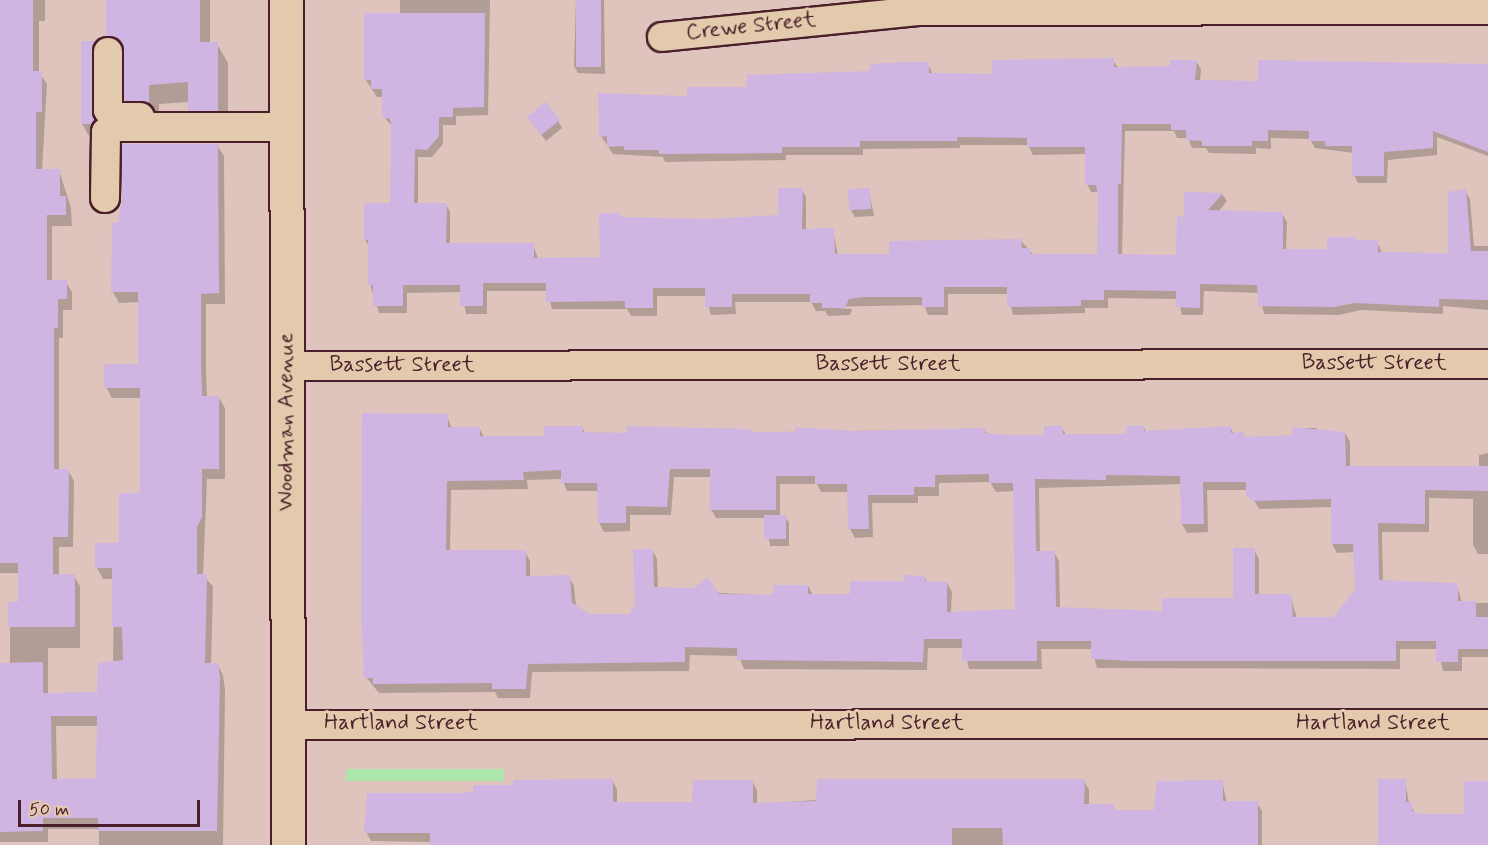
<!DOCTYPE html>
<html>
<head>
<meta charset="utf-8">
<style>
	body { margin:0 }
	#map { position:relative; width:1488px; height:845px; overflow:hidden; background:#dec4bc; font-family:Mynerve,sans-serif }
	div>[style] { position:absolute }
	[style*='--x'] { left:calc(var(--x)*1px); top:calc(var(--y)*1px); width:calc(var(--w)*1px); rotate:calc(var(--a)*1deg) }
	.green>* { inset:0; background:#ade6aa; transform-origin:0 0 }
	.shadow>* { inset:0; background:#0003 }
	.building>* { inset:0; background:#d0b5e3; transform-origin:0 0 }
	.roads { filter:drop-shadow(2px 0 #4a1f2b) drop-shadow(-2px 0 #4a1f2b) drop-shadow(0 2px #4a1f2b) drop-shadow(0 -2px #4a1f2b) }
	.minor>* { height:28px; margin:-14px; padding:0 14px; transform-origin:14px; border-radius:14px; background:#e4caac }
	.major>* { height:33px; margin:-16.5px; padding:0 16.5px; transform-origin:16.5px; border-radius:16.5px; background:#e4caac }
	span { translate:-50% -50%; white-space:nowrap; text-align:center; line-height:1.15; -webkit-text-stroke:6px #e4caac; paint-order:stroke }
	.street-label { font-size:22px; color:#4a1f2b }
	.scale { position:absolute; left:18px; top:800px; width:182px; height:27px; box-sizing:border-box; border:3px solid #4a1f2b; border-top:0; padding-left:8px; font-size:18px; line-height:21px; white-space:nowrap; color:#4a1f2b; -webkit-text-stroke:4px #e4caac; paint-order:stroke }
</style>
</head>
<body>
<div id="map">
	<div class="green">
		<div style="left:504px;top:769px;width:12px;height:158px;rotate:90deg"></div>
	</div>
	<div class="shadow">
		<div style="clip-path:polygon(evenodd,0 0,45px 0,45px 21px,39px 21px,39px 73px,47px 84px,42px 170px,59px 170px,71px 208px,72px 226px,52px 226px,52px 282px,66px 282px,72px 292px,72px 310px,63px 310px,63px 338px,59px 338px,59px 470px,68px 470px,74px 481px,73px 547px,59px 547px,59px 576px,74px 576px,80px 586px,80px 648px,48px 648px,48px 694px,98px 693px,113px 664px,114px 579px,103px 579px,97px 568px,97px 545px,121px 545px,141px 494px,141px 398px,112px 398px,106px 387px,139px 366px,139px 302px,119px 303px,113px 292px,119px 224px,217px 145px,224px 156px,225px 304px,206px 304px,206px 369px,207px 398px,219px 398px,225px 408px,225px 479px,207px 479px,203px 576px,213px 586px,211px 664px,217px 664px,223px 675px,225px 690px,223px 845px,99px 845px,99px 829px,48px 829px,48px 842px,0 842px,0 664px,10px 664px,10px 604px,19px 604px,19px 573px,0 573px,0 0,56px 726px,99px 726px,97px 780px,57px 780px,56px 726px)"></div>
		<div style="clip-path:polygon(107px 0,210px 0,210px 44px,217px 44px,228px 63px,228px 129px,201px 129px,189px 110px,189px 102px,159px 104px,159px 122px,137px 119px,126px 100px,124px 56px,118px 55px,107px 36px)"></div>
		<div style="clip-path:polygon(400px 0,490px 0,488px 115px,456px 116px,456px 125px,443px 125px,443px 144px,432px 157px,418px 157px,418px 204px,446px 204px,450px 212px,450px 244px,533px 244px,538px 259px,601px 259px,619px 214px,622px 219px,709px 220px,779px 216px,802px 190px,806px 197px,806px 230px,833px 230px,838px 256px,891px 256px,1020px 240px,1034px 255px,1098px 255px,1098px 192px,1091px 192px,1087px 184px,1086px 154px,1033px 155px,1028px 145px,960px 145px,960px 148px,863px 149px,863px 155px,786px 155px,786px 160px,665px 162px,663px 157px,613px 154px,601px 136px,689px 97px,928px 64px,933px 75px,993px 76px,1113px 60px,1118px 68px,1171px 68px,1197px 62px,1201px 70px,1200px 82px,1260px 83px,1260px 62px,1488px 66px,1488px 156px,1437px 137px,1437px 155px,1388px 160px,1387px 183px,1358px 183px,1354px 175px,1354px 153px,1315px 148px,1310px 139px,1271px 138px,1271px 149px,1256px 148px,1256px 154px,1209px 153px,1206px 148px,1192px 148px,1188px 138px,1177px 138px,1174px 131px,1125px 131px,1122px 255px,1177px 256px,1185px 218px,1186px 193px,1222px 194px,1227px 201px,1218px 212px,1282px 214px,1287px 222px,1286px 250px,1329px 250px,1357px 242px,1377px 242px,1382px 253px,1449px 254px,1465px 191px,1470px 199px,1474px 246px,1488px 246px,1488px 310px,1443px 306px,1443px 314px,1361px 310px,1339px 315px,1264px 314px,1259px 293px,1204px 291px,1203px 315px,1182px 315px,1178px 299px,1108px 298px,1108px 308px,1085px 308px,1085px 313px,1013px 315px,1008px 294px,948px 294px,948px 315px,928px 315px,924px 305px,818px 307px,852px 309px,850px 315px,828px 316px,825px 311px,816px 311px,811px 302px,735px 302px,736px 314px,711px 315px,706px 296px,657px 296px,657px 316px,631px 316px,627px 309px,552px 309px,547px 291px,487px 291px,487px 314px,466px 314px,462px 292px,407px 293px,407px 313px,379px 313px,370px 284px,370px 247px,365px 240px,391px 204px,391px 125px,384px 117px,384px 97px,377px 97px,366px 80px,366px 14px,400px 13px)"></div>
		<div style="clip-path:polygon(576px 0,604px 0,605px 74px,578px 73px,574px 66px)"></div>
		<div style="clip-path:polygon(82px 43px,95px 43px,106px 61px,102px 131px,93px 143px,82px 124px)"></div>
		<div style="clip-path:polygon(558px 121px,562px 128px,546px 141px,533px 124px)"></div>
		<div style="clip-path:polygon(869px 190px,874px 216px,855px 217px,851px 210px)"></div>
		<div style="clip-path:polygon(evenodd,447px 416px,452px 429px,479px 428px,484px 437px,545px 437px,582px 427px,586px 434px,629px 434px,984px 429px,988px 435px,1045px 437px,1062px 428px,1066px 435px,1127px 435px,1144px 427px,1146px 433px,1230px 427px,1234px 434px,1243px 434px,1245px 438px,1294px 436px,1294px 428px,1316px 428px,1319px 433px,1345px 433px,1350px 442px,1350px 467px,1479px 468px,1479px 455px,1488px 453px,1488px 554px,1478px 554px,1473px 545px,1473px 499px,1429px 498px,1429px 532px,1382px 532px,1383px 582px,1457px 585px,1462px 603px,1488px 603px,1488px 657px,1462px 657px,1462px 671px,1443px 671px,1438px 649px,1400px 649px,1400px 669px,1097px 668px,1092px 649px,1041px 649px,1042px 669px,969px 669px,964px 648px,928px 648px,927px 670px,744px 669px,739px 656px,690px 655px,689px 671px,532px 672px,530px 698px,498px 698px,495px 692px,379px 693px,366px 677px,447px 416px,674px 477px,711px 477px,711px 509px,716px 518px,766px 518px,770px 546px,789px 546px,789px 523px,785px 516px,780px 516px,780px 484px,817px 484px,821px 492px,849px 492px,850px 529px,855px 538px,873px 537px,872px 503px,918px 503px,918px 496px,939px 496px,939px 483px,990px 482px,996px 492px,1015px 491px,1016px 610px,951px 613px,952px 592px,947px 583px,928px 583px,924px 577px,852px 595px,813px 595px,808px 586px,774px 596px,658px 589px,657px 559px,652px 550px,632px 616px,589px 616px,576px 607px,574px 586px,569px 577px,530px 578px,530px 561px,525px 552px,450px 552px,451px 490px,528px 489px,527px 480px,562px 479px,567px 491px,599px 491px,599px 523px,604px 532px,630px 531px,630px 515px,671px 515px,674px 477px,447px 416px,1182px 484px,1182px 524px,1187px 533px,1208px 532px,1207px 490px,1248px 490px,1259px 509px,1332px 507px,1332px 544px,1337px 553px,1355px 552px,1356px 590px,1334px 619px,1297px 619px,1290px 595px,1259px 595px,1259px 559px,1254px 550px,1234px 599px,1163px 613px,1060px 609px,1059px 561px,1054px 552px,1040px 552px,1039px 488px,1182px 484px)"></div>
		<div style="clip-path:polygon(612px 780px,617px 789px,617px 803px,694px 804px,752px 781px,757px 790px,757px 804px,1084px 781px,1089px 790px,1089px 806px,1113px 806px,1116px 812px,1155px 812px,1222px 781px,1227px 803px,1257px 803px,1262px 811px,1262px 845px,431px 845px,431px 842px,371px 841px,366px 832px,461px 795px,514px 786px)"></div>
		<div style="clip-path:polygon(1405px 781px,1409px 803px,1415px 813px,1424px 815px,1465px 815px,1488px 782px,1488px 845px,1379px 845px)"></div>
	</div>
	<div class="building">
		<div style="clip-path:polygon(0 0,33px 0,33px 71px,42px 71px,42px 112px,36px 112px,36px 169px,60px 169px,60px 196px,66px 196px,66px 215px,47px 215px,47px 280px,67px 280px,67px 299px,58px 299px,58px 328px,54px 328px,54px 469px,69px 469px,68px 537px,53px 537px,53px 574px,75px 574px,75px 627px,8px 627px,8px 602px,18px 602px,18px 563px,0 563px)"></div>
		<div style="clip-path:polygon(106px 0,200px 0,200px 42px,218px 42px,218px 111px,188px 111px,188px 82px,149px 85px,149px 103px,124px 100px,124px 51px,117px 38px,106px 36px)"></div>
		<div style="left:576px;top:0;width:25px;height:67px"></div>
		<div style="clip-path:polygon(364px 13px,485px 13px,484px 107px,453px 108px,453px 117px,439px 117px,439px 136px,427px 150px,415px 149px,414px 203px,447px 203px,446px 243px,534px 243px,534px 258px,600px 257px,599px 213px,620px 213px,620px 217px,708px 219px,778px 215px,778px 188px,803px 188px,802px 229px,834px 228px,835px 254px,889px 254px,889px 241px,1021px 239px,1022px 248px,1031px 248px,1031px 254px,1097px 254px,1098px 198px,1096px 185px,1085px 185px,1085px 147px,1027px 147px,1027px 138px,957px 137px,957px 141px,860px 141px,860px 147px,782px 147px,782px 153px,659px 154px,659px 150px,624px 150px,624px 146px,607px 147px,607px 136px,599px 137px,598px 93px,687px 96px,687px 87px,747px 87px,747px 75px,870px 71px,870px 64px,903px 62px,929px 62px,929px 73px,992px 74px,992px 60px,1114px 58px,1114px 67px,1170px 66px,1170px 60px,1197px 60px,1195px 80px,1258px 81px,1258px 60px,1488px 64px,1488px 152px,1433px 131px,1433px 148px,1384px 152px,1384px 176px,1352px 176px,1352px 146px,1325px 146px,1325px 141px,1309px 141px,1309px 131px,1268px 130px,1268px 141px,1252px 141px,1252px 146px,1202px 146px,1202px 141px,1186px 140px,1186px 130px,1171px 130px,1171px 124px,1122px 124px,1121px 184px,1118px 184px,1118px 254px,1176px 255px,1177px 216px,1184px 217px,1184px 192px,1223px 193px,1208px 210px,1283px 212px,1283px 249px,1327px 249px,1327px 237px,1356px 237px,1356px 240px,1378px 240px,1378px 252px,1448px 253px,1448px 192px,1466px 189px,1471px 251px,1488px 251px,1488px 300px,1439px 299px,1439px 307px,1355px 303px,1334px 307px,1258px 306px,1257px 285px,1200px 284px,1200px 308px,1176px 307px,1176px 291px,1104px 290px,1104px 300px,1081px 300px,1081px 306px,1007px 307px,1007px 287px,944px 287px,944px 307px,922px 307px,922px 297px,863px 297px,849px 299px,845px 308px,822px 308px,822px 303px,810px 303px,810px 294px,732px 294px,732px 307px,705px 307px,705px 288px,653px 288px,653px 308px,625px 308px,625px 301px,546px 302px,546px 283px,483px 283px,483px 306px,460px 306px,460px 285px,403px 285px,403px 306px,373px 306px,373px 285px,368px 285px,368px 240px,364px 240px,364px 203px,390px 203px,391px 123px,389px 118px,382px 118px,382px 89px,371px 89px,371px 80px,364px 80px)"></div>
		<div style="clip-path:polygon(81px 41px,96px 41px,92px 52px,92px 110px,95px 120px,92px 124px,81px 124px)"></div>
		<div style="left:546px;top:102px;width:23px;height:24px;rotate:52deg"></div>
		<div style="clip-path:polygon(evenodd,122px 144px,218px 144px,219px 293px,201px 294px,201px 358px,202px 396px,219px 396px,219px 469px,202px 469px,202px 517px,197px 527px,197px 574px,207px 574px,205px 663px,218px 663px,220px 678px,217px 831px,98px 831px,98px 818px,43px 818px,43px 831px,0 832px,0 663px,43px 662px,43px 693px,97px 692px,98px 663px,123px 660px,122px 627px,112px 627px,112px 568px,95px 568px,95px 543px,119px 543px,119px 493px,140px 493px,140px 388px,104px 388px,104px 364px,138px 364px,138px 292px,111px 292px,112px 223px,118px 223px,122px 198px,122px 144px,51px 716px,97px 716px,96px 778px,52px 779px,51px 716px)"></div>
		<div style="left:870px;top:188px;width:21px;height:22px;rotate:87deg"></div>
		<div style="clip-path:polygon(evenodd,362px 413px,448px 414px,448px 427px,480px 427px,480px 436px,544px 436px,544px 426px,583px 426px,583px 432px,627px 433px,627px 426px,751px 429px,751px 432px,795px 432px,795px 427px,855px 431px,985px 428px,985px 433px,1007px 435px,1044px 435px,1044px 426px,1063px 426px,1063px 434px,1126px 434px,1126px 426px,1144px 426px,1144px 431px,1231px 426px,1231px 433px,1244px 432px,1244px 437px,1292px 435px,1292px 427px,1345px 432px,1346px 466px,1488px 466px,1488px 491px,1425px 490px,1425px 524px,1378px 523px,1379px 580px,1458px 583px,1458px 601px,1476px 601px,1476px 617px,1488px 617px,1488px 649px,1458px 649px,1458px 662px,1436px 662px,1436px 641px,1396px 641px,1396px 661px,1133px 661px,1091px 659px,1091px 641px,1037px 641px,1037px 661px,962px 661px,962px 639px,924px 639px,923px 662px,737px 660px,737px 648px,685px 647px,685px 662px,528px 664px,526px 689px,492px 689px,492px 683px,373px 684px,373px 678px,364px 678px,361px 613px,362px 413px,670px 469px,710px 469px,710px 510px,776px 510px,776px 476px,815px 476px,815px 484px,847px 484px,848px 529px,869px 529px,868px 495px,914px 495px,914px 487px,935px 487px,935px 475px,989px 474px,989px 483px,1013px 483px,1015px 609px,947px 612px,947px 582px,925px 581px,925px 576px,904px 575px,904px 581px,850px 581px,850px 594px,808px 594px,808px 585px,773px 585px,773px 595px,719px 594px,708px 577px,694px 588px,654px 587px,653px 549px,633px 549px,635px 607px,631px 607px,631px 614px,590px 614px,572px 603px,570px 575px,526px 576px,526px 550px,446px 550px,447px 481px,524px 480px,523px 472px,561px 470px,561px 483px,597px 483px,598px 523px,626px 523px,626px 506px,667px 507px,670px 469px,362px 413px,1106px 475px,1180px 476px,1181px 524px,1204px 524px,1203px 482px,1246px 482px,1246px 495px,1253px 501px,1331px 499px,1331px 544px,1353px 544px,1355px 590px,1333px 617px,1293px 617px,1291px 594px,1255px 594px,1255px 548px,1233px 548px,1233px 598px,1162px 598px,1162px 611px,1056px 607px,1055px 551px,1036px 551px,1035px 479px,1106px 480px,1106px 475px)"></div>
		<div style="left:764px;top:515px;width:22px;height:24px"></div>
		<div style="clip-path:polygon(586px 779px,613px 779px,613px 802px,692px 802px,693px 780px,753px 780px,753px 803px,816px 801px,817px 779px,1085px 779px,1084px 804px,1114px 804px,1114px 810px,1154px 810px,1157px 781px,1223px 780px,1223px 801px,1258px 801px,1258px 845px,1003px 845px,1002px 828px,952px 828px,952px 845px,430px 845px,430px 833px,364px 833px,367px 793px,460px 793px,473px 792px,473px 785px,513px 785px,513px 780px)"></div>
		<div style="clip-path:polygon(1378px 779px,1406px 779px,1406px 802px,1412px 802px,1412px 811px,1425px 814px,1464px 814px,1464px 781px,1488px 781px,1488px 845px,1378px 845px)"></div>
	</div>
	<div class="roads">
		<div class="minor">
			<div style="--x:662;--y:37;--w:258;--a:-5.8"></div>
			<div style="--x:919;--y:11;--w:569;--a:-0.1"></div>
			<div style="--x:108;--y:52;--w:58;--a:90"></div>
			<div style="--x:108;--y:110;--w:10;--a:45"></div>
			<div style="--x:115;--y:117;--w:25;--a:0"></div>
			<div style="--x:105;--y:198;--w:66;--a:-89.1"></div>
			<div style="--x:106;--y:132;--w:9;--a:-32"></div>
			<div style="--x:114;--y:127;--w:173;--a:0"></div>
			<div style="--x:288;--y:366;--w:1200;--a:-0.1"></div>
			<div style="--x:287;--y:725;--w:1201;--a:-0.05"></div>
		</div>
		<div class="major">
			<div style="--x:286;--y:0;--w:845;--a:89.86"></div>
		</div>
	</div>
	<div class="street-label">
		<span style="left:751px;top:27px;rotate:-6deg">Crewe Street</span>
		<span style="left:1374px;top:364px">Bassett Street</span>
		<span style="left:888px;top:365px">Bassett Street</span>
		<span style="left:402px;top:366px">Bassett Street</span>
		<span style="left:287px;top:422px;rotate:-90deg">Woodman Avenue</span>
		<span style="left:401px;top:724px">Hartland Street</span>
		<span style="left:887px;top:724px">Hartland Street</span>
		<span style="left:1373px;top:724px">Hartland Street</span>
	</div>
	<div class="scale">50 m</div>
</div>
</body>
</html>
